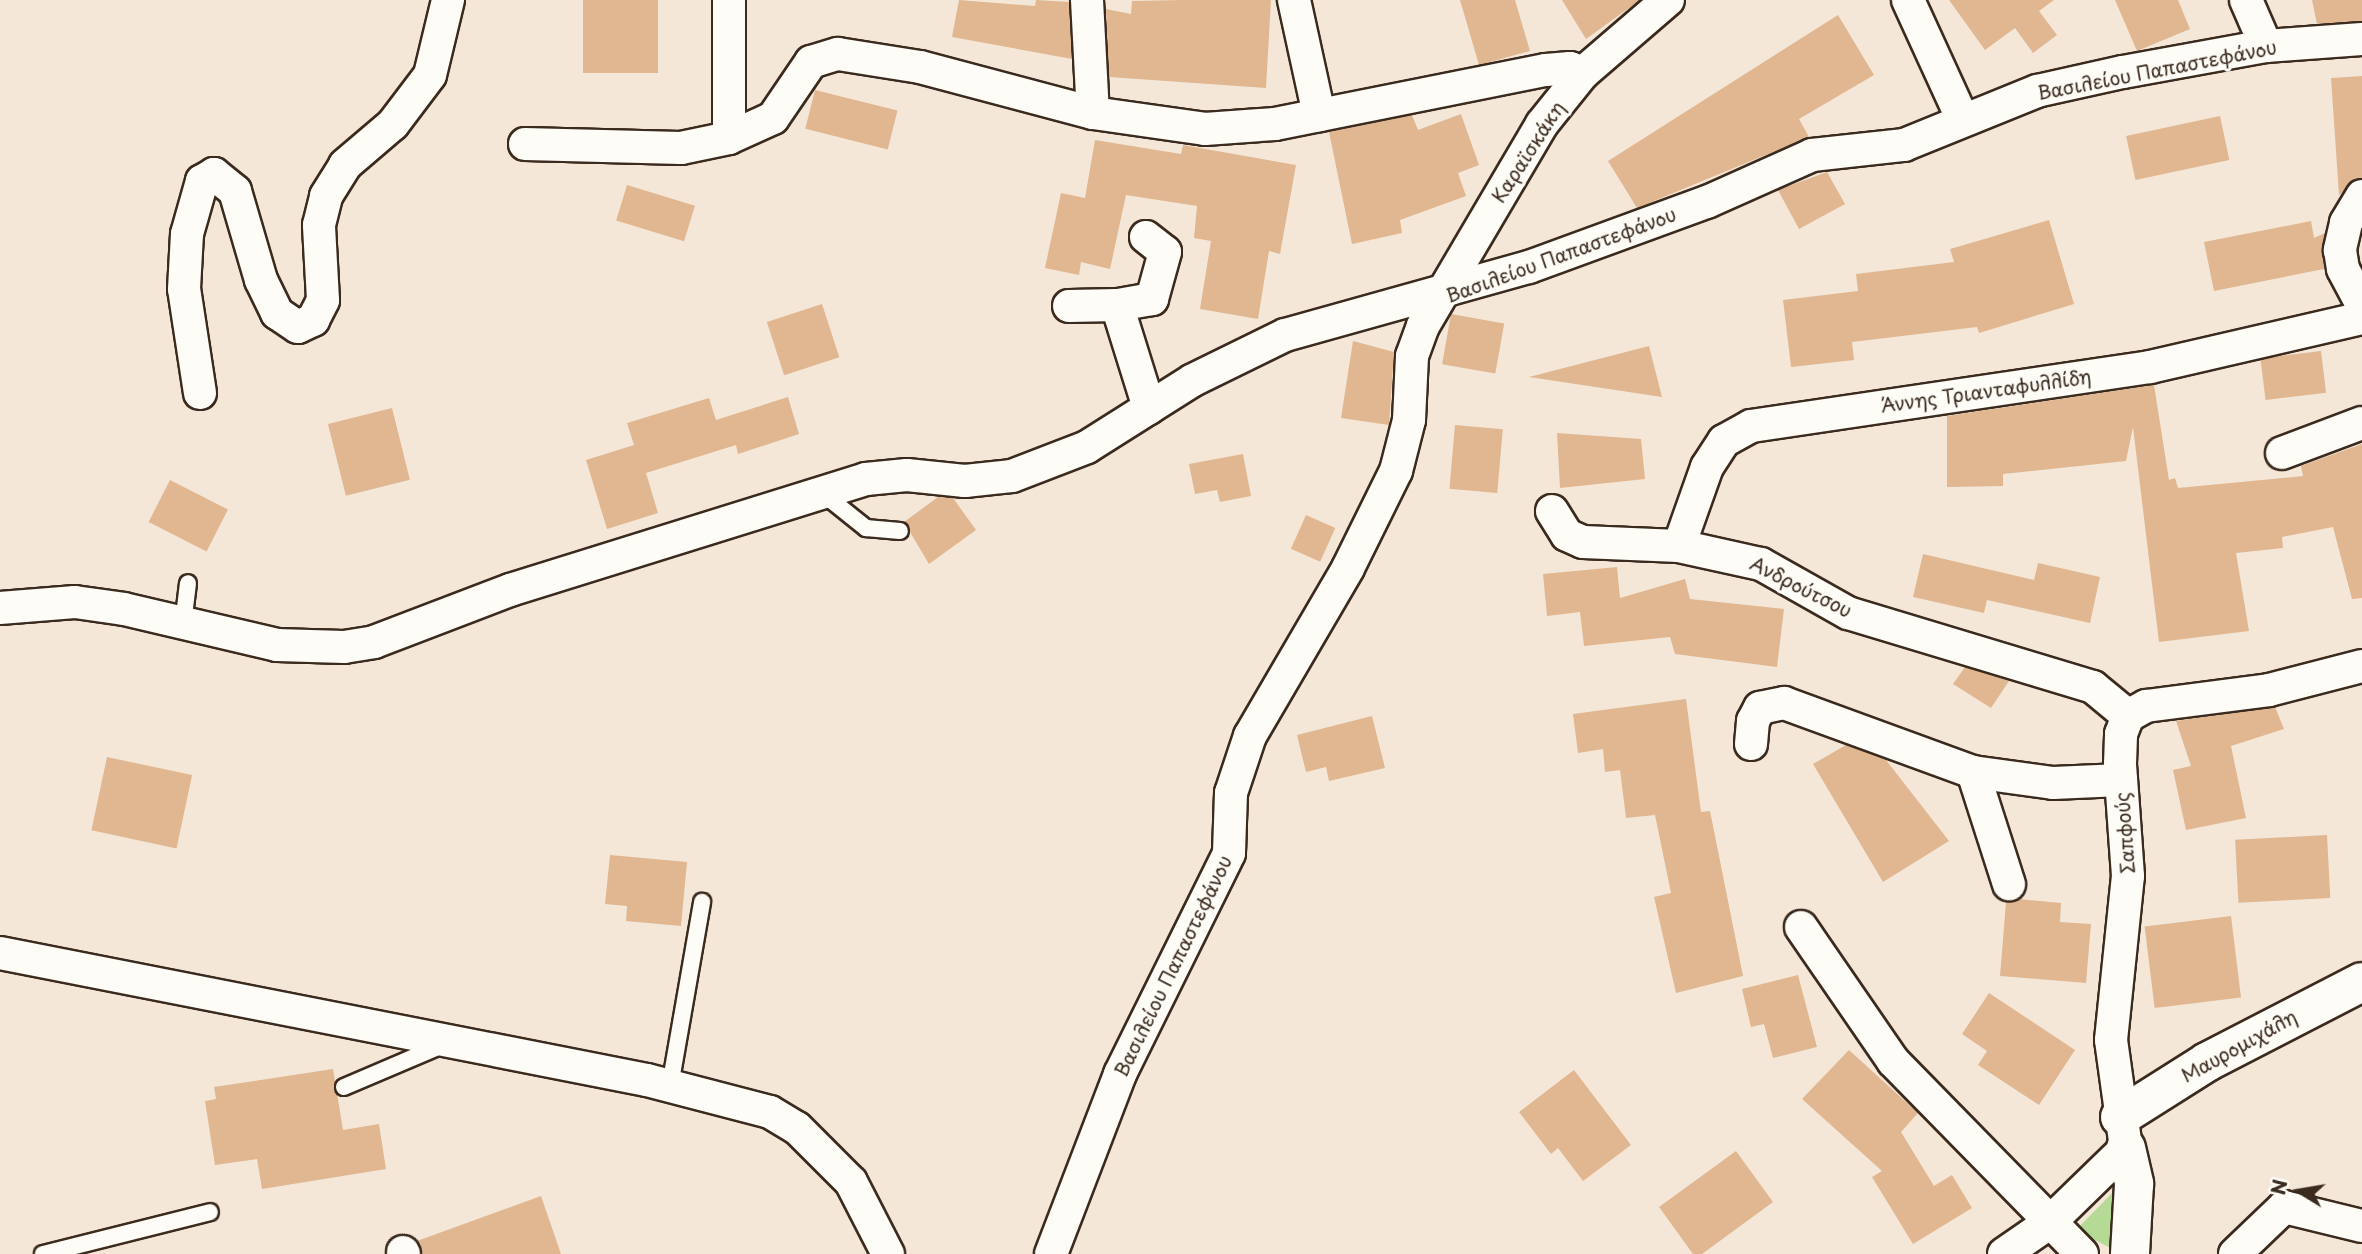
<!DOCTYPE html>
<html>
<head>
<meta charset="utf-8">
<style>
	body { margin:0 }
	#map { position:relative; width:2362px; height:1254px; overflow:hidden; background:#f4e7d8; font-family:"Playpen Sans",sans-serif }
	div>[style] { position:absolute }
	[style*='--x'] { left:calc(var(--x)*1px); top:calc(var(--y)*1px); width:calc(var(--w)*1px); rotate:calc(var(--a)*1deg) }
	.green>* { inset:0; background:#b5da95 }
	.building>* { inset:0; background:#e0b791; transform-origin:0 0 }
	.roads { filter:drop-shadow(2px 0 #3b2a1e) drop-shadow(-2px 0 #3b2a1e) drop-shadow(0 2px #3b2a1e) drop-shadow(0 -2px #3b2a1e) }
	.service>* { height:16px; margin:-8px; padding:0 8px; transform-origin:8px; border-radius:8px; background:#fdfcf7 }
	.minor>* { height:32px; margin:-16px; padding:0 16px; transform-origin:16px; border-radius:16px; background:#fdfcf7 }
	.tertiary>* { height:38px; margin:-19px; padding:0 19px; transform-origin:19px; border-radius:19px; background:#fdfcf7 }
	span { translate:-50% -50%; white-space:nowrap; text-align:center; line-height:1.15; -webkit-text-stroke:6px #fdfcf7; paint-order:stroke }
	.street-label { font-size:19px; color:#3b2a1e }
	.north { position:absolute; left:2264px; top:1156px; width:70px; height:70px; -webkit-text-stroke:5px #fdfcf7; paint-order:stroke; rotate:281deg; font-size:19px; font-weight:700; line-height:28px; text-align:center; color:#3b2a1e }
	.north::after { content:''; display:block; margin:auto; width:24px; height:32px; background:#3b2a1e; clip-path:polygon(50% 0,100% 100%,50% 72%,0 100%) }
</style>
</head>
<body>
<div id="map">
	<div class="green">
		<div style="clip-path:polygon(2115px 1190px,2118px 1252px,2076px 1230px)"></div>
	</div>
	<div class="building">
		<div style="left:583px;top:0;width:75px;height:73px"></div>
		<div style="clip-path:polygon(959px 0,1035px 6px,1036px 0,1069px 2px,1072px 59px,952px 37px)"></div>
		<div style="clip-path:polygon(1182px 0,1271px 0,1266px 88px,1109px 77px,1106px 9px,1131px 14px,1132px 1px)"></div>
		<div style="clip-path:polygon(1460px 0,1515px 0,1530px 51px,1479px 65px)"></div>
		<div style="clip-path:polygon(1562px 0,1640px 0,1586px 39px)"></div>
		<div style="clip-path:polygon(1949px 0,2054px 0,2039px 11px,2057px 35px,2033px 53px,2015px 28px,1985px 50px)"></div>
		<div style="clip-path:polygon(2115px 0,2178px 0,2190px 29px,2137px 51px)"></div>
		<div style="clip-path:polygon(2312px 0,2362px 0,2362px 21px,2317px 24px)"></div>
		<div style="clip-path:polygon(1838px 15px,1874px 75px,1799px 119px,1809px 137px,1637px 208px,1608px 161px)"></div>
		<div style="clip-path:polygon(2362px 76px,2362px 178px,2339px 195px,2331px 78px)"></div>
		<div style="left:815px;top:90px;width:85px;height:40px;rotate:14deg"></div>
		<div style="clip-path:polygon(1461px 114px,1479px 165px,1458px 173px,1466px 196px,1400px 220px,1402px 233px,1352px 244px,1329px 132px,1412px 115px,1418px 130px)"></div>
		<div style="left:2220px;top:116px;width:45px;height:96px;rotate:78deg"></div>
		<div style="clip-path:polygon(1095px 140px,1181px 154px,1183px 145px,1296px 165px,1280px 254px,1269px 251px,1258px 319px,1200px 309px,1211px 241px,1194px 238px,1197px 206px,1126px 195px,1110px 269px,1081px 262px,1079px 275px,1045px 268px,1061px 193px,1085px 198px)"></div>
		<div style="clip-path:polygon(1827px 172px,1845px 204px,1799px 229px,1778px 190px)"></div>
		<div style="left:627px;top:185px;width:71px;height:37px;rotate:17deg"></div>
		<div style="clip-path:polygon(2049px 220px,2074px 304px,1979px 333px,1977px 327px,1852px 342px,1854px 360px,1791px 367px,1783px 300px,1858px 291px,1856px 274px,1954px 262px,1950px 249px)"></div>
		<div style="clip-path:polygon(2311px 221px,2314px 238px,2325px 233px,2324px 269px,2214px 291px,2204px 242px)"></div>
		<div style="left:822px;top:304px;width:56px;height:58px;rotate:72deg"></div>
		<div style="left:1451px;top:314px;width:54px;height:51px;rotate:10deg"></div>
		<div style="clip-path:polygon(1353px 341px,1394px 352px,1389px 425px,1341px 418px)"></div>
		<div style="clip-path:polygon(1649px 346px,1662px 397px,1529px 377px)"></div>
		<div style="left:2321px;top:351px;width:42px;height:61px;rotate:83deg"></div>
		<div style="clip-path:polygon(2154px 385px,2169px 480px,2175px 478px,2178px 488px,2303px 476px,2301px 466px,2362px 444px,2362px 598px,2352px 599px,2333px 527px,2282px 537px,2283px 548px,2236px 553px,2249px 631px,2159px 642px,2133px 427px,2126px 461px,2003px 474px,2003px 486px,1947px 487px,1947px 416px)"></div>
		<div style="clip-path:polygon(788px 397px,799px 434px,738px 454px,736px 445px,646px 473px,658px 513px,607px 529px,586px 460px,634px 445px,627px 423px,709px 398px,716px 420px)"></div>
		<div style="left:392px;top:408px;width:74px;height:66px;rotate:76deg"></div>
		<div style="left:1455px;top:425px;width:48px;height:64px;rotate:5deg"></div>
		<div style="clip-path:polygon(1557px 433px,1641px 439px,1645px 479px,1560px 488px)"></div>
		<div style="clip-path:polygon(1243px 454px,1251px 496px,1220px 502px,1217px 490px,1195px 494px,1189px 464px)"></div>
		<div style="left:170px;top:480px;width:65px;height:47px;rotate:27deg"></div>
		<div style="clip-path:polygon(938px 497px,953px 498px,976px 530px,929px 564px,904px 522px)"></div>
		<div style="left:1306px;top:515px;width:32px;height:37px;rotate:24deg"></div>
		<div style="clip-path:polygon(1923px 554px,2034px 580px,2038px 563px,2100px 577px,2090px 623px,1987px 600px,1984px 613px,1913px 597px)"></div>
		<div style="clip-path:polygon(1617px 567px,1620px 598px,1685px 579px,1690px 599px,1784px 609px,1777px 667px,1675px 654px,1670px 637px,1584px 646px,1580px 612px,1547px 616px,1543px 574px)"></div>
		<div style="clip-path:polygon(1965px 667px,2009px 681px,1991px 708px,1953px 684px)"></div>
		<div style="clip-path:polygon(1686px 699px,1701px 812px,1710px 811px,1743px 976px,1676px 993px,1654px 897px,1671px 893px,1655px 815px,1626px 818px,1620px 770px,1605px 772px,1603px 749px,1578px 753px,1573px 714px)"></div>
		<div style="clip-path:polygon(2275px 707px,2284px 729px,2231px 746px,2246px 818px,2186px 830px,2173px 770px,2191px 766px,2176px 721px)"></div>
		<div style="clip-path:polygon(1372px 716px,1385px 768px,1329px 781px,1326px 767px,1306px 772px,1297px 735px)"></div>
		<div style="clip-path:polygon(1846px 745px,1886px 760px,1949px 841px,1883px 882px,1813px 764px)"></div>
		<div style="left:107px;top:757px;width:87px;height:75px;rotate:12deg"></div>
		<div style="left:2327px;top:835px;width:63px;height:92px;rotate:87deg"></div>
		<div style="clip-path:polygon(610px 855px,687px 862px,681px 926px,626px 921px,627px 906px,605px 904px)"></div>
		<div style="clip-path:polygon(2018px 899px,2061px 903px,2060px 922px,2091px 924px,2086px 983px,2000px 976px,2006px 902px)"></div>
		<div style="left:2231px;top:916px;width:82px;height:87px;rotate:83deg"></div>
		<div style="clip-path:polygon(1798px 975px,1817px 1047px,1773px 1058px,1764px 1024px,1751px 1027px,1742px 989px)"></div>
		<div style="clip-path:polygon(1989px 993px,2075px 1050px,2039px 1105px,1978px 1065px,1987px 1051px,1962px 1034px)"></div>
		<div style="clip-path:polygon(1849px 1050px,1918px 1113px,1901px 1132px,1934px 1186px,1952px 1175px,1972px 1208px,1913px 1244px,1872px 1177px,1882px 1171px,1802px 1099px)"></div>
		<div style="clip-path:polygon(333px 1069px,343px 1130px,379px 1124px,386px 1169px,262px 1189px,257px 1159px,215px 1165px,205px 1101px,216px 1099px,214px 1087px)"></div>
		<div style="clip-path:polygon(1574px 1070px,1631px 1145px,1583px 1181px,1558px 1148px,1551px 1154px,1519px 1112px)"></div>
		<div style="clip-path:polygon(1736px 1151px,1773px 1202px,1702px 1254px,1693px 1254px,1659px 1207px)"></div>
		<div style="clip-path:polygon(541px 1196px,561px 1254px,422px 1254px,417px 1241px)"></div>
	</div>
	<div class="roads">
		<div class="service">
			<div style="--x:821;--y:492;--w:58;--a:38.7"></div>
			<div style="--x:866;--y:528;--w:34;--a:5"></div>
			<div style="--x:183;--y:624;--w:41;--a:-83"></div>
			<div style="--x:670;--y:1086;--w:187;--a:-80.1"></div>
			<div style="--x:344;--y:1087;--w:110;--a:-23.1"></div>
			<div style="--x:43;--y:1254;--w:172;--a:-14.1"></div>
		</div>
		<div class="minor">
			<div style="--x:729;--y:0;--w:138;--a:90"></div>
			<div style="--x:1087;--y:0;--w:113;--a:87"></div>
			<div style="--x:1294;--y:0;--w:118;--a:77.7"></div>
			<div style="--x:1908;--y:0;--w:132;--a:65.4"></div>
			<div style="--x:2246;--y:0;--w:50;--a:66.5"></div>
			<div style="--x:525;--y:144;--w:156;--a:1.5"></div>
			<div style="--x:681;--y:148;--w:49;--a:-11.8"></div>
			<div style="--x:729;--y:138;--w:48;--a:-24.4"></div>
			<div style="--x:773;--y:118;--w:68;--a:-55.8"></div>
			<div style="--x:811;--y:62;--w:28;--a:-17"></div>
			<div style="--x:838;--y:54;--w:83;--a:9"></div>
			<div style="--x:920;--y:67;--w:179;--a:14.9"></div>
			<div style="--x:1093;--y:113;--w:113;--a:8.1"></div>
			<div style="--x:1205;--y:129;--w:70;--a:-4.1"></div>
			<div style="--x:1275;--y:124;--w:276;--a:-11.3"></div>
			<div style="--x:1546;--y:70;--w:24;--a:-5"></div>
			<div style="--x:1570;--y:68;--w:14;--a:21"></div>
			<div style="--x:2362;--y:196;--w:31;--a:121"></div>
			<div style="--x:2346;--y:223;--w:28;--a:103"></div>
			<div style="--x:2340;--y:250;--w:19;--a:81"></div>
			<div style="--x:2343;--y:269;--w:40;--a:62"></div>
			<div style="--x:1146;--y:237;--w:24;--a:38"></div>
			<div style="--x:1165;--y:252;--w:49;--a:105.5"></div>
			<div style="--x:1152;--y:299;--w:36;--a:170"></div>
			<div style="--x:1117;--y:305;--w:108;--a:72.7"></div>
			<div style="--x:1069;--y:306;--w:48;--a:-1.2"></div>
			<div style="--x:200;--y:393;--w:105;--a:-98.7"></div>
			<div style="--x:184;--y:289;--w:55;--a:-86.9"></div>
			<div style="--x:187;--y:234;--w:55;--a:-74.2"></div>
			<div style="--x:202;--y:181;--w:14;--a:-30"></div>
			<div style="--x:214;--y:174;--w:27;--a:39"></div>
			<div style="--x:235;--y:191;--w:93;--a:73.7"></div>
			<div style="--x:261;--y:280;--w:37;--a:64"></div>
			<div style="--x:277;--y:313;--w:25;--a:34"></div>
			<div style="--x:298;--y:327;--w:17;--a:-25"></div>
			<div style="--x:313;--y:320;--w:22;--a:-63"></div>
			<div style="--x:323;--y:300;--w:75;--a:-93.1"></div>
			<div style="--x:319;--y:225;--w:30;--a:-76"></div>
			<div style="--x:326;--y:196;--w:36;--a:-58"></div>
			<div style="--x:345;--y:165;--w:63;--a:-40.5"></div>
			<div style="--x:393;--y:124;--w:61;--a:-52.9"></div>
			<div style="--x:430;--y:75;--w:77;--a:-76.5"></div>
			<div style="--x:2282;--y:453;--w:85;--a:-20.6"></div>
			<div style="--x:1552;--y:511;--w:28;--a:58"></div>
			<div style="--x:1567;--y:535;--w:17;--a:24"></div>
			<div style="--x:1583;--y:542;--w:96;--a:2.4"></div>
			<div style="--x:1679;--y:546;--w:84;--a:12.4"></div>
			<div style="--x:1761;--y:564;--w:100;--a:29.4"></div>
			<div style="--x:1848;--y:613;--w:256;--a:16.8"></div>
			<div style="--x:2093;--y:687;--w:45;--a:39.6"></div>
			<div style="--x:1679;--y:546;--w:84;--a:-70.5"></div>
			<div style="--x:1707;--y:467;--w:31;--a:-57"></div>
			<div style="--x:1724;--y:441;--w:31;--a:-29"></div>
			<div style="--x:1751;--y:426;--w:403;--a:-8.4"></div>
			<div style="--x:2150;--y:367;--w:218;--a:-13"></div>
			<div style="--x:0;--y:608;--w:75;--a:-4.6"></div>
			<div style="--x:75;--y:602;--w:49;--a:8.1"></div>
			<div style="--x:124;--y:609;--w:157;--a:13.2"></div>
			<div style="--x:277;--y:645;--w:67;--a:1.7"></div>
			<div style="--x:344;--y:647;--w:30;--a:-9"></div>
			<div style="--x:374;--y:642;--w:146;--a:-20.9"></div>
			<div style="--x:510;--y:590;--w:373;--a:-17.3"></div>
			<div style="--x:866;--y:479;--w:41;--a:-5.6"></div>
			<div style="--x:907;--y:475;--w:58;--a:5.9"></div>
			<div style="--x:965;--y:481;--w:47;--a:-6.1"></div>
			<div style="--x:1012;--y:476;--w:80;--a:-21.1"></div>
			<div style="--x:1087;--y:447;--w:125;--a:-32.3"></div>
			<div style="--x:1193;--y:380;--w:102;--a:-26.1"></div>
			<div style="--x:1285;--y:335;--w:253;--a:-15.6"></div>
			<div style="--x:1529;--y:267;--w:189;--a:-20.1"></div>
			<div style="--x:1707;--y:202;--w:115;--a:-24.1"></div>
			<div style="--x:1812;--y:155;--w:93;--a:-6.2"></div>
			<div style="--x:1904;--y:145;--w:144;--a:-22.1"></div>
			<div style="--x:2037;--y:91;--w:88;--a:-12.5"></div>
			<div style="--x:2123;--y:72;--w:145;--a:-10.3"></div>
			<div style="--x:2266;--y:46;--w:96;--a:-4.2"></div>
			<div style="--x:1751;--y:744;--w:23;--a:-85"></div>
			<div style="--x:1753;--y:721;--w:15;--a:-62"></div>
			<div style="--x:1760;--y:708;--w:25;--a:-12"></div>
			<div style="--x:1784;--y:703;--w:201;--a:20.1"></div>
			<div style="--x:1973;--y:772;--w:81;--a:7.8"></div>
			<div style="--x:2053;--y:783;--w:68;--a:-2.5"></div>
			<div style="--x:1973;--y:772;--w:118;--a:72.2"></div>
			<div style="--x:1801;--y:927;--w:163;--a:55.5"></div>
			<div style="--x:1893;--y:1061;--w:270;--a:45.6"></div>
			<div style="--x:0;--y:953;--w:659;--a:11.11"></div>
			<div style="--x:647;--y:1080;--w:127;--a:14.6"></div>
			<div style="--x:770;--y:1112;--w:31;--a:31"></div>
			<div style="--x:797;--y:1128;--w:76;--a:45"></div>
			<div style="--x:851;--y:1182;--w:81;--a:62.8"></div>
			<div style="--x:403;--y:1252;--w:2;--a:63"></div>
			<div style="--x:1051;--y:1254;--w:193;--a:-69"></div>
			<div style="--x:1120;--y:1074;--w:246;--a:-63.7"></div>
			<div style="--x:1229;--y:853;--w:60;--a:-88.1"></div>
			<div style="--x:1231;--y:793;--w:60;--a:-71.6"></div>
			<div style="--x:1250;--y:736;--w:194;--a:-59.7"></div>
			<div style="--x:1348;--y:568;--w:108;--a:-63.7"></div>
			<div style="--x:1396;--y:471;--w:53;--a:-75.7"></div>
			<div style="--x:1409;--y:420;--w:64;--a:-87.3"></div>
			<div style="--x:1412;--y:356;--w:32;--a:-70"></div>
			<div style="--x:1423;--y:326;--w:234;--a:-59.5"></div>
			<div style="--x:1542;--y:124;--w:65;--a:-51.2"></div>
			<div style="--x:1583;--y:73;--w:112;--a:-40.7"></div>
			<div style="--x:2004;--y:1254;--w:55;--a:-34.6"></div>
			<div style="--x:2049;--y:1223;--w:107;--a:-44.2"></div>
			<div style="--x:2126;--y:1148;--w:109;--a:-97.9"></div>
			<div style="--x:2111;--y:1040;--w:165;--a:-84.1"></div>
			<div style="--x:2128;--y:876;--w:112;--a:-94.1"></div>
			<div style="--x:2120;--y:764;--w:30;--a:-88"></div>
			<div style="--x:2121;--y:734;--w:19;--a:-69"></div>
			<div style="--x:2128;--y:716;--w:21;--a:-29"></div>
			<div style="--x:2146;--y:706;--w:124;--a:-7.4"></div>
			<div style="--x:2269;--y:690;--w:96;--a:-14.5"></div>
			<div style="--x:2235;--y:1254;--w:68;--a:-43.8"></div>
			<div style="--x:2284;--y:1207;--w:80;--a:13.7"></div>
		</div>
		<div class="tertiary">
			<div style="--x:2120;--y:1117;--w:103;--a:-32.3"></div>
			<div style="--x:2207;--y:1062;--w:174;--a:-27.3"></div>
			<div style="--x:2126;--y:1148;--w:37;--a:77"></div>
			<div style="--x:2134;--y:1184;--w:70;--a:93.3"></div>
		</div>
	</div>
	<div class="street-label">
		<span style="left:2157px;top:70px;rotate:-11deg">Βασιλείου Παπαστεφάνου</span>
		<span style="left:1528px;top:152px;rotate:-57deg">Καραϊσκάκη</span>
		<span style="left:1561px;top:255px;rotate:-20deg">Βασιλείου Παπαστεφάνου</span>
		<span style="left:1986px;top:391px;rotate:-8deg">Άννης Τριανταφυλλίδη</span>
		<span style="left:1801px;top:587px;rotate:27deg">Ανδρούτσου</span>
		<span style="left:2125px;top:833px;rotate:-94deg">Σαπφούς</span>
		<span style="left:1173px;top:966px;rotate:-64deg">Βασιλείου Παπαστεφάνου</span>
		<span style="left:2239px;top:1046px;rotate:-29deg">Μαυρομιχάλη</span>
	</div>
	<div class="north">N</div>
</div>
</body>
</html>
